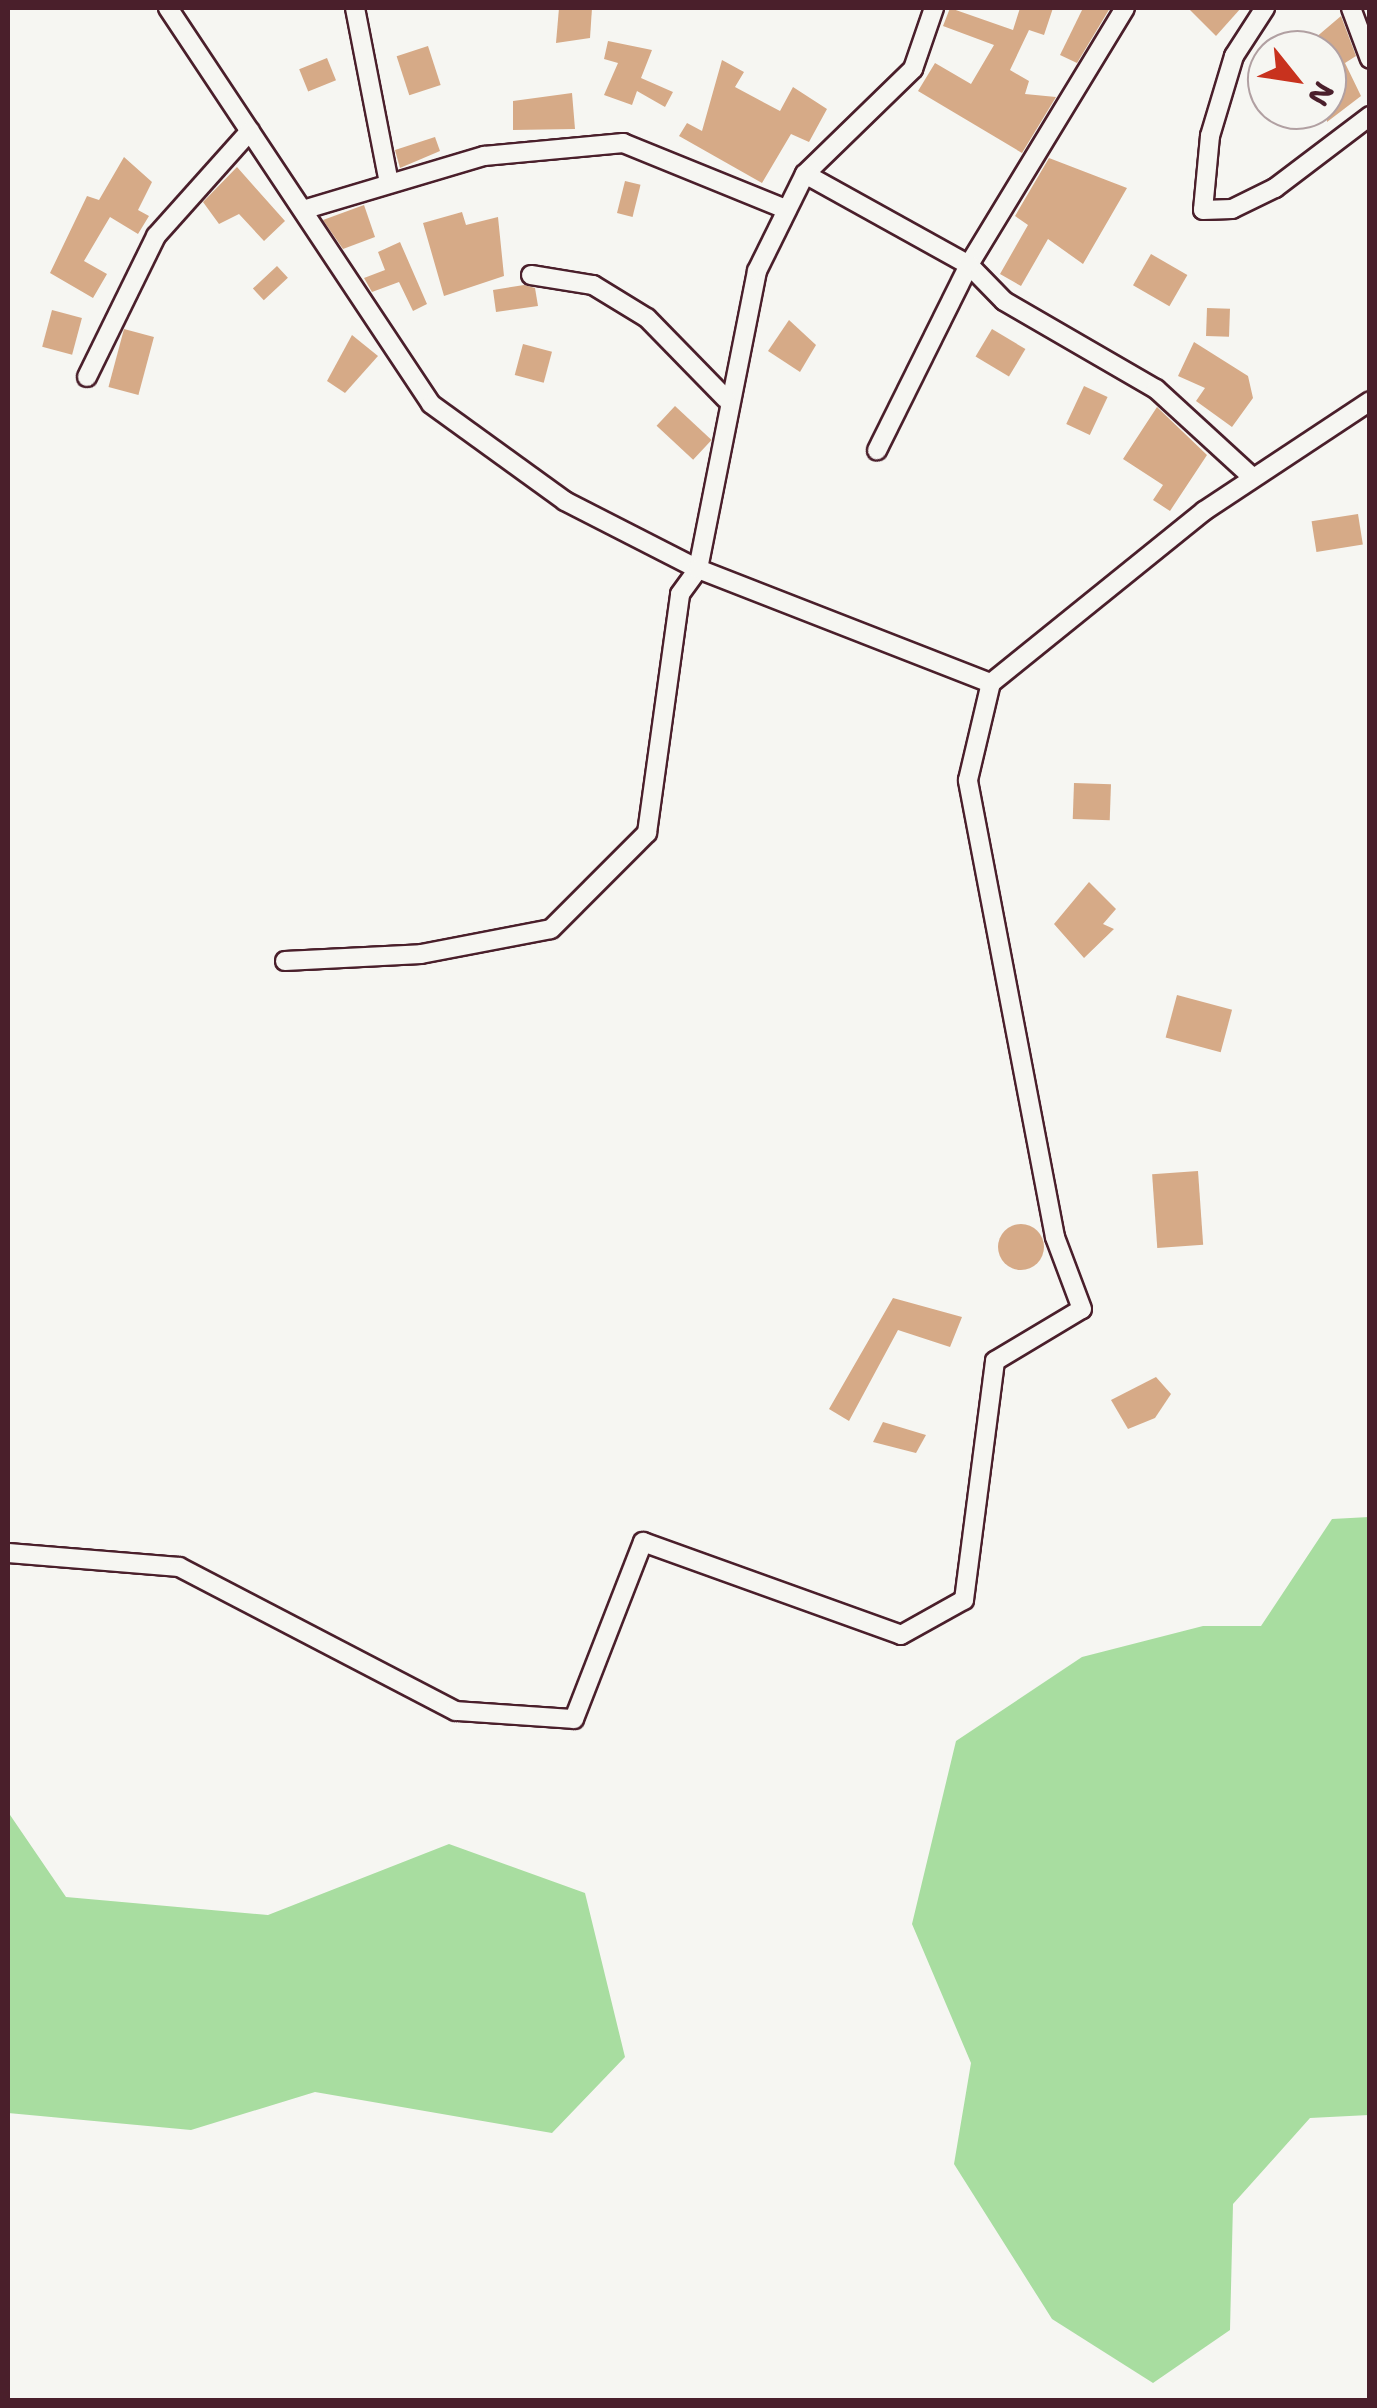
<!DOCTYPE html>
<html>
<head>
<meta charset="utf-8">
<style>
	body { margin:0 }
	#map { position:relative; width:1377px; height:2408px; overflow:hidden; background:#f6f6f2; font-family:"Shantell Sans",sans-serif }
	div>[style] { position:absolute }
	[style*='--x'] { left:calc(var(--x)*1px); top:calc(var(--y)*1px); width:calc(var(--w)*1px); rotate:calc(var(--a)*1deg) }
	.green>* { inset:0; background:#a8dda0 }
	.building>* { inset:0; background:#d6aa87; transform-origin:0 0 }
	.round { border-radius:50% }
	.roads { filter:drop-shadow(2px 0 #4a1f2b) drop-shadow(-2px 0 #4a1f2b) drop-shadow(0 2px #4a1f2b) drop-shadow(0 -2px #4a1f2b) }
	.street>* { height:18px; margin:-9px; padding:0 9px; transform-origin:9px; border-radius:9px; background:#f6f6f2 }
	span { translate:-50% -50%; white-space:nowrap; text-align:center; line-height:1.15; -webkit-text-stroke:8px #f6f6f2; paint-order:stroke }
	.frame { position:absolute; inset:0; border:10px solid #4a1f2b; pointer-events:none }
	.north { position:absolute; left:1247px; top:30px; width:100px; height:100px; box-sizing:border-box; background:#f6f6f2; border:2px solid #b1a0a2; border-radius:50%; rotate:120deg; font-size:28px; font-weight:700; line-height:40px; text-align:center; color:#4a1f2b }
	.north::after { content:''; display:block; margin:auto; width:35px; height:45px; background:#c8321e; clip-path:polygon(50% 0,100% 100%,50% 72%,0 100%) }
</style>
</head>
<body>
<div id="map">
	<div class="green">
		<div style="clip-path:polygon(1369px 1517px,1369px 2115px,1310px 2118px,1233px 2204px,1230px 2330px,1153px 2383px,1052px 2319px,954px 2164px,971px 2063px,912px 1924px,956px 1741px,1082px 1657px,1203px 1626px,1261px 1626px,1332px 1519px)"></div>
		<div style="clip-path:polygon(8px 1812px,66px 1897px,268px 1915px,449px 1844px,585px 1893px,625px 2057px,552px 2133px,315px 2092px,191px 2130px,8px 2113px)"></div>
	</div>
	<div class="building">
		<div style="clip-path:polygon(559px 8px,592px 8px,590px 38px,556px 43px)"></div>
		<div style="clip-path:polygon(950px 8px,1013px 30px,1020px 8px,1053px 8px,1044px 35px,1029px 30px,1010px 70px,1029px 81px,1025px 94px,1056px 97px,1022px 153px,918px 91px,935px 63px,971px 84px,994px 45px,943px 26px)"></div>
		<div style="clip-path:polygon(1083px 8px,1110px 8px,1077px 63px,1060px 55px)"></div>
		<div style="clip-path:polygon(1188px 8px,1241px 8px,1216px 36px)"></div>
		<div style="clip-path:polygon(1341px 16px,1356px 56px,1345px 63px,1361px 96px,1327px 122px,1327px 50px,1301px 50px)"></div>
		<div style="clip-path:polygon(608px 41px,652px 50px,641px 78px,673px 92px,665px 107px,637px 91px,632px 105px,604px 95px,618px 63px,604px 59px)"></div>
		<div style="left:428px;top:46px;width:41px;height:33px;rotate:72deg"></div>
		<div style="left:327px;top:58px;width:24px;height:30px;rotate:68deg"></div>
		<div style="clip-path:polygon(722px 60px,744px 72px,735px 87px,780px 111px,793px 87px,827px 109px,809px 142px,791px 134px,762px 183px,679px 136px,687px 123px,702px 131px)"></div>
		<div style="clip-path:polygon(572px 93px,575px 129px,513px 130px,513px 101px)"></div>
		<div style="clip-path:polygon(435px 137px,440px 151px,400px 168px,395px 150px)"></div>
		<div style="clip-path:polygon(124px 157px,152px 182px,138px 210px,149px 216px,138px 234px,110px 217px,84px 261px,107px 274px,93px 298px,50px 273px,87px 196px,99px 200px)"></div>
		<div style="clip-path:polygon(1049px 158px,1127px 188px,1083px 264px,1048px 239px,1021px 286px,1000px 274px,1028px 225px,1015px 216px)"></div>
		<div style="clip-path:polygon(237px 167px,285px 221px,264px 241px,239px 214px,219px 224px,203px 202px)"></div>
		<div style="left:625px;top:181px;width:16px;height:33px;rotate:14deg"></div>
		<div style="clip-path:polygon(364px 205px,375px 237px,343px 249px,323px 220px)"></div>
		<div style="clip-path:polygon(462px 212px,466px 225px,498px 217px,504px 276px,444px 296px,423px 223px)"></div>
		<div style="clip-path:polygon(400px 242px,427px 304px,413px 311px,399px 282px,372px 292px,364px 278px,385px 270px,378px 252px)"></div>
		<div style="left:1151px;top:254px;width:42px;height:36px;rotate:30deg"></div>
		<div style="left:277px;top:266px;width:16px;height:33px;rotate:47deg"></div>
		<div style="clip-path:polygon(524px 285px,535px 288px,538px 306px,496px 312px,493px 290px)"></div>
		<div style="left:1207px;top:308px;width:23px;height:28px;rotate:2deg"></div>
		<div style="left:52px;top:310px;width:31px;height:38px;rotate:15deg"></div>
		<div style="clip-path:polygon(789px 320px,816px 345px,800px 372px,768px 351px)"></div>
		<div style="left:124px;top:329px;width:31px;height:60px;rotate:15deg"></div>
		<div style="left:992px;top:329px;width:39px;height:32px;rotate:31deg"></div>
		<div style="clip-path:polygon(352px 335px,378px 356px,345px 393px,327px 381px)"></div>
		<div style="clip-path:polygon(1194px 342px,1248px 376px,1253px 398px,1232px 427px,1196px 401px,1205px 388px,1178px 376px)"></div>
		<div style="left:523px;top:344px;width:30px;height:32px;rotate:15deg"></div>
		<div style="left:1084px;top:386px;width:26px;height:42px;rotate:25deg"></div>
		<div style="left:675px;top:406px;width:50px;height:27px;rotate:43deg"></div>
		<div style="clip-path:polygon(1157px 407px,1207px 455px,1170px 511px,1153px 500px,1163px 485px,1123px 459px)"></div>
		<div style="left:1358px;top:514px;width:31px;height:47px;rotate:81deg"></div>
		<div style="left:1074px;top:783px;width:37px;height:36px;rotate:2deg"></div>
		<div style="clip-path:polygon(1089px 882px,1116px 909px,1103px 924px,1114px 929px,1084px 958px,1054px 924px)"></div>
		<div style="left:1177px;top:995px;width:57px;height:44px;rotate:15deg"></div>
		<div style="left:1198px;top:1171px;width:74px;height:46px;rotate:86deg"></div>
		<div class="round" style="left:998px;top:1224px;width:46px;height:46px"></div>
		<div style="clip-path:polygon(893px 1298px,962px 1317px,950px 1347px,898px 1330px,849px 1421px,829px 1409px)"></div>
		<div style="clip-path:polygon(1156px 1377px,1171px 1394px,1155px 1418px,1128px 1429px,1111px 1400px)"></div>
		<div style="clip-path:polygon(883px 1422px,926px 1435px,916px 1453px,873px 1442px)"></div>
	</div>
	<div class="roads">
		<div class="street">
			<div style="--x:168;--y:8;--w:475;--a:56.4"></div>
			<div style="--x:431;--y:404;--w:165;--a:35.9"></div>
			<div style="--x:565;--y:501;--w:149;--a:27.1"></div>
			<div style="--x:698;--y:569;--w:304;--a:-78.8"></div>
			<div style="--x:757;--y:271;--w:108;--a:-63.7"></div>
			<div style="--x:805;--y:174;--w:151;--a:-44.2"></div>
			<div style="--x:913;--y:69;--w:65;--a:-71"></div>
			<div style="--x:355;--y:8;--w:178;--a:79"></div>
			<div style="--x:1125;--y:8;--w:301;--a:121.3"></div>
			<div style="--x:969;--y:265;--w:50;--a:45.8"></div>
			<div style="--x:1004;--y:301;--w:176;--a:30.1"></div>
			<div style="--x:1156;--y:389;--w:130;--a:42.5"></div>
			<div style="--x:1265;--y:8;--w:57;--a:122.9"></div>
			<div style="--x:1234;--y:56;--w:84;--a:106.7"></div>
			<div style="--x:1210;--y:136;--w:74;--a:95.4"></div>
			<div style="--x:1203;--y:210;--w:29;--a:-2"></div>
			<div style="--x:1232;--y:209;--w:48;--a:-26"></div>
			<div style="--x:1275;--y:188;--w:119;--a:-37.2"></div>
			<div style="--x:1351;--y:8;--w:54;--a:69.6"></div>
			<div style="--x:805;--y:174;--w:188;--a:29"></div>
			<div style="--x:969;--y:265;--w:207;--a:116.4"></div>
			<div style="--x:306;--y:209;--w:186;--a:-16.6"></div>
			<div style="--x:484;--y:156;--w:140;--a:-5.3"></div>
			<div style="--x:623;--y:143;--w:173;--a:22.1"></div>
			<div style="--x:531;--y:275;--w:63;--a:9.2"></div>
			<div style="--x:593;--y:285;--w:63;--a:31.4"></div>
			<div style="--x:647;--y:318;--w:113;--a:45.7"></div>
			<div style="--x:87;--y:377;--w:157;--a:-63.9"></div>
			<div style="--x:156;--y:236;--w:141;--a:-48.2"></div>
			<div style="--x:285;--y:961;--w:136;--a:-2.9"></div>
			<div style="--x:421;--y:954;--w:132;--a:-10.9"></div>
			<div style="--x:551;--y:929;--w:136;--a:-45"></div>
			<div style="--x:647;--y:833;--w:241;--a:-82.1"></div>
			<div style="--x:680;--y:594;--w:31;--a:-54"></div>
			<div style="--x:698;--y:569;--w:314;--a:21.3"></div>
			<div style="--x:991;--y:683;--w:274;--a:-38.9"></div>
			<div style="--x:1204;--y:511;--w:199;--a:-33.5"></div>
			<div style="--x:8;--y:1553;--w:172;--a:4.7"></div>
			<div style="--x:179;--y:1567;--w:312;--a:27.5"></div>
			<div style="--x:456;--y:1711;--w:118;--a:3.9"></div>
			<div style="--x:574;--y:1719;--w:190;--a:-68.7"></div>
			<div style="--x:643;--y:1542;--w:274;--a:19.8"></div>
			<div style="--x:901;--y:1635;--w:72;--a:-29.1"></div>
			<div style="--x:964;--y:1600;--w:241;--a:-82.6"></div>
			<div style="--x:995;--y:1361;--w:101;--a:-30.9"></div>
			<div style="--x:1082;--y:1309;--w:77;--a:-110.6"></div>
			<div style="--x:1055;--y:1237;--w:465;--a:-100.8"></div>
			<div style="--x:968;--y:780;--w:100;--a:-76.7"></div>
		</div>
	</div>
	<div class="frame"></div>
	<div class="north">N</div>
</div>
</body>
</html>
